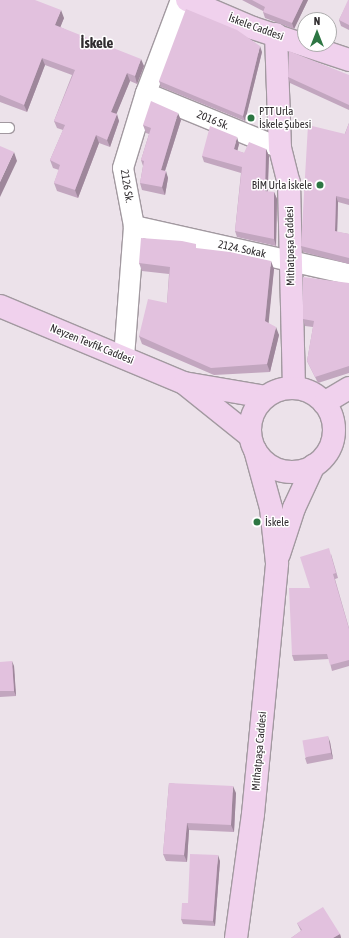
<!DOCTYPE html>
<html>
<head>
<meta charset="utf-8">
<style>
	body { margin:0 }
	#map { position:relative; width:349px; height:938px; overflow:hidden; background:#ece2ea; font-family:"Asap Condensed",sans-serif }
	div>[style] { position:absolute }
	[style*='--x'] { left:calc(var(--x)*1px); top:calc(var(--y)*1px); width:calc(var(--w)*1px); rotate:calc(var(--a)*1deg) }
	.roads { filter:drop-shadow(1px 0 #a299a0) drop-shadow(-1px 0 #a299a0) drop-shadow(0 1px #a299a0) drop-shadow(0 -1px #a299a0) }
	.lane>* { height:10px; margin:-5px; padding:0 5px; transform-origin:5px; border-radius:5px; background:#fff }
	.street>* { height:20px; margin:-10px; padding:0 10px; transform-origin:10px; border-radius:10px; background:#fff }
	.secondary>* { height:22px; margin:-11px; padding:0 11px; transform-origin:11px; border-radius:11px; background:#f0d1ed }
	.secondary>.ring { margin:-11px; padding:0; box-sizing:content-box; background:none; border:22px solid #f0d1ed; border-radius:50% }
	.wall>* { inset:0; background:#c2a6bf }
	.shaded-wall>* { inset:0; background:#9e879b }
	.building>* { inset:0; background:#e2c1de; transform-origin:0 0 }
	.dots>* { width:11px; height:11px; translate:-50% -50%; box-sizing:border-box; border:2px solid #fff; border-radius:50% }
	span { translate:-50% -50%; white-space:nowrap; text-align:center; line-height:1.15; -webkit-text-stroke:3px #fff; paint-order:stroke }
	.street-label { font-size:11px; color:#302c2f }
	.poi-label { font-size:11px; color:#302c2f }
	.left { translate:0 -50%; text-align:left }
	.right { translate:-100% -50%; text-align:right }
	.district-label { font-size:15px; color:#302c2f; font-weight:700 }
	.north { position:absolute; left:297px; top:12px; width:40px; height:40px; box-sizing:border-box; background:#fff; border:1px solid #acabac; border-radius:50%; rotate:0deg; font-size:11px; font-weight:700; line-height:16px; text-align:center; color:#302c2f }
	.north::after { content:''; display:block; margin:auto; width:14px; height:18px; background:#2d7643; clip-path:polygon(50% 0,100% 100%,50% 72%,0 100%) }
</style>
</head>
<body>
<div id="map">
	<div class="roads">
		<div class="lane">
			<div style="--x:0;--y:128;--w:9;--a:0"></div>
		</div>
		<div class="street">
			<div style="--x:146;--y:93;--w:145;--a:22.3"></div>
			<div style="--x:134;--y:226;--w:220;--a:12.6"></div>
			<div style="--x:124;--y:357;--w:131;--a:-85.6"></div>
			<div style="--x:134;--y:226;--w:59;--a:-100.7"></div>
			<div style="--x:123;--y:168;--w:78;--a:-73"></div>
			<div style="--x:146;--y:93;--w:99;--a:-69.4"></div>
		</div>
		<div class="secondary">
			<div style="--x:187;--y:0;--w:72;--a:23"></div>
			<div style="--x:253;--y:28;--w:101;--a:18.4"></div>
			<div style="--x:276;--y:34;--w:114;--a:88"></div>
			<div style="--x:280;--y:148;--w:36;--a:76"></div>
			<div style="--x:289;--y:183;--w:205;--a:88.6"></div>
			<div style="--x:0;--y:306;--w:199;--a:22.7"></div>
			<div style="--x:184;--y:383;--w:82;--a:9.8"></div>
			<div style="--x:185;--y:384;--w:83;--a:38.7"></div>
			<div class="ring" style="left:250px;top:388px;width:62px;height:62px"></div>
			<div style="--x:324;--y:403;--w:29;--a:-31"></div>
			<div style="--x:279;--y:554;--w:48;--a:-71.9"></div>
			<div style="--x:294;--y:508;--w:47;--a:-65.1"></div>
			<div style="--x:236;--y:938;--w:125;--a:-82.2"></div>
			<div style="--x:253;--y:814;--w:252;--a:-84.5"></div>
			<div style="--x:277;--y:563;--w:55;--a:-96.2"></div>
			<div style="--x:271;--y:508;--w:60;--a:-105.4"></div>
		</div>
	</div>
	<div class="wall">
		<div style="clip-path:polygon(0 0,64px 18px,60px 27px,144px 66px,137px 84px,130px 81px,116px 114px,119px 121px,110px 147px,99px 143px,78px 198px,57px 191px,54px 183px,59px 170px,53px 168px,50px 160px,63px 130px,57px 128px,54px 121px,72px 75px,45px 65px,27px 112px,0 102px)"></div>
		<div style="clip-path:polygon(242px 0,308px 0,294px 29px,265px 18px,263px 12px,263px 11px)"></div>
		<div style="clip-path:polygon(349px 0,349px 30px,341px 26px,339px 20px)"></div>
		<div style="clip-path:polygon(262px 52px,245px 121px,161px 87px,159px 81px)"></div>
		<div style="clip-path:polygon(349px 75px,349px 110px,290px 83px,288px 77px)"></div>
		<div style="clip-path:polygon(181px 120px,165px 171px,168px 178px,165px 195px,142px 190px,140px 183px,143px 166px,141px 160px,149px 134px,146px 133px,143px 125px)"></div>
		<div style="clip-path:polygon(349px 123px,349px 205px,338px 202px,337px 232px,349px 234px,349px 264px,303px 252px,301px 246px)"></div>
		<div style="clip-path:polygon(239px 144px,237px 151px,244px 153px,266px 149px,269px 156px,268px 192px,274px 192px,277px 199px,276px 246px,237px 237px,235px 231px,241px 173px,204px 162px,202px 156px)"></div>
		<div style="clip-path:polygon(198px 249px,274px 269px,268px 323px,279px 335px,270px 372px,214px 375px,142px 344px,139px 336px,167px 303px,169px 274px,142px 271px,139px 263px)"></div>
		<div style="clip-path:polygon(349px 283px,349px 373px,318px 383px,307px 361px,313px 327px,305px 326px,303px 319px)"></div>
		<div style="clip-path:polygon(331px 554px,338px 578px,335px 579px,349px 628px,349px 666px,332px 671px,329px 659px,294px 661px,292px 655px,310px 588px)"></div>
		<div style="clip-path:polygon(0 662px,14px 666px,16px 696px,0 697px)"></div>
		<div style="clip-path:polygon(330px 742px,333px 759px,307px 764px,305px 758px)"></div>
		<div style="clip-path:polygon(169px 783px,236px 793px,234px 832px,189px 830px,187px 862px,166px 861px,163px 854px)"></div>
		<div style="clip-path:polygon(220px 861px,215px 926px,183px 924px,181px 919px,188px 903px)"></div>
		<div style="clip-path:polygon(297px 923px,340px 934px,341px 938px,291px 938px,301px 931px)"></div>
	</div>
	<div class="shaded-wall">
		<div style="clip-path:polygon(303px 0,308px 0,294px 29px,292px 23px)"></div>
		<div style="clip-path:polygon(61px 10px,64px 18px,58px 33px,55px 25px)"></div>
		<div style="clip-path:polygon(260px 46px,262px 52px,245px 121px,243px 116px)"></div>
		<div style="clip-path:polygon(42px 58px,45px 65px,27px 112px,24px 105px)"></div>
		<div style="clip-path:polygon(141px 59px,144px 66px,137px 84px,135px 76px)"></div>
		<div style="clip-path:polygon(127px 73px,130px 81px,114px 120px,111px 112px)"></div>
		<div style="clip-path:polygon(178px 113px,181px 120px,163px 177px,161px 170px)"></div>
		<div style="clip-path:polygon(117px 114px,119px 121px,110px 147px,107px 140px)"></div>
		<div style="clip-path:polygon(96px 135px,99px 143px,78px 198px,75px 190px)"></div>
		<div style="clip-path:polygon(237px 137px,239px 144px,236px 156px,234px 149px)"></div>
		<div style="clip-path:polygon(266px 149px,269px 156px,267px 198px,265px 191px)"></div>
		<div style="clip-path:polygon(14px 152px,17px 161px,0 197px,0 182px)"></div>
		<div style="clip-path:polygon(166px 171px,168px 178px,165px 195px,162px 187px)"></div>
		<div style="clip-path:polygon(274px 192px,277px 199px,276px 246px,274px 239px)"></div>
		<div style="clip-path:polygon(336px 196px,338px 202px,337px 237px,335px 231px)"></div>
		<div style="clip-path:polygon(271px 261px,274px 269px,268px 329px,265px 321px)"></div>
		<div style="clip-path:polygon(276px 327px,279px 335px,270px 372px,267px 364px)"></div>
		<div style="clip-path:polygon(12px 661px,14px 666px,16px 696px,14px 691px)"></div>
		<div style="clip-path:polygon(328px 736px,330px 742px,333px 759px,331px 753px)"></div>
		<div style="clip-path:polygon(233px 786px,236px 793px,234px 832px,231px 825px)"></div>
		<div style="clip-path:polygon(187px 823px,189px 830px,187px 862px,184px 855px)"></div>
		<div style="clip-path:polygon(218px 855px,220px 861px,215px 926px,213px 921px)"></div>
		<div style="clip-path:polygon(340px 934px,341px 938px,333px 938px)"></div>
	</div>
	<div class="building">
		<div style="clip-path:polygon(0 0,35px 0,61px 10px,55px 25px,141px 59px,135px 76px,127px 73px,111px 112px,117px 114px,107px 140px,96px 135px,75px 190px,54px 183px,60px 165px,50px 160px,65px 125px,54px 121px,75px 70px,42px 58px,24px 105px,0 95px)"></div>
		<div style="clip-path:polygon(252px 0,303px 0,292px 23px,263px 12px,265px 7px)"></div>
		<div style="clip-path:polygon(348px 0,349px 0,349px 25px,339px 20px)"></div>
		<div style="clip-path:polygon(186px 9px,237px 30px,260px 46px,243px 116px,159px 81px)"></div>
		<div style="clip-path:polygon(289px 51px,349px 75px,349px 105px,288px 77px)"></div>
		<div style="clip-path:polygon(151px 101px,178px 113px,161px 170px,166px 171px,162px 187px,140px 183px,144px 161px,141px 160px,151px 128px,143px 125px)"></div>
		<div style="clip-path:polygon(349px 123px,349px 199px,336px 196px,335px 231px,349px 234px,349px 258px,301px 246px,308px 125px,345px 134px)"></div>
		<div style="clip-path:polygon(210px 126px,237px 137px,234px 149px,244px 153px,249px 142px,266px 149px,265px 191px,274px 192px,274px 239px,235px 231px,242px 167px,202px 156px)"></div>
		<div style="clip-path:polygon(0 146px,14px 152px,0 182px)"></div>
		<div style="clip-path:polygon(141px 238px,182px 241px,196px 244px,196px 248px,230px 252px,271px 261px,265px 321px,276px 327px,267px 364px,211px 368px,139px 336px,148px 299px,167px 303px,170px 267px,139px 263px)"></div>
		<div style="clip-path:polygon(303px 277px,349px 283px,349px 366px,315px 377px,307px 361px,314px 321px,303px 319px)"></div>
		<div style="clip-path:polygon(329px 548px,336px 573px,333px 574px,349px 629px,349px 660px,330px 665px,327px 654px,292px 655px,289px 588px,310px 588px,300px 557px)"></div>
		<div style="clip-path:polygon(12px 661px,14px 691px,0 691px,0 662px)"></div>
		<div style="left:328px;top:736px;width:17px;height:26px;rotate:80deg"></div>
		<div style="clip-path:polygon(169px 783px,233px 786px,231px 825px,187px 823px,184px 855px,163px 854px)"></div>
		<div style="clip-path:polygon(190px 854px,218px 855px,213px 921px,181px 919px,182px 903px,188px 903px)"></div>
		<div style="clip-path:polygon(323px 907px,340px 934px,333px 938px,291px 938px,302px 930px,297px 923px)"></div>
	</div>
	<div class="dots">
		<div style="left:251px;top:118px;background:#2d7643"></div>
		<div style="left:320px;top:185px;background:#2d7643"></div>
		<div style="left:257px;top:522px;background:#2d7643"></div>
	</div>
	<div class="street-label">
		<span style="left:256px;top:27px;rotate:20deg">İskele Caddesi</span>
		<span style="left:213px;top:120px;rotate:22deg">2016 Sk.</span>
		<span style="left:127px;top:186px;rotate:81deg">2126 Sk.</span>
		<span style="left:290px;top:246px;rotate:-91deg">Mithatpaşa Caddesi</span>
		<span style="left:242px;top:249px;rotate:12deg">2124. Sokak</span>
		<span style="left:92px;top:344px;rotate:22deg">Neyzen Tevfik Caddesi</span>
		<span style="left:259px;top:751px;rotate:-85deg">Mithatpaşa Caddesi</span>
	</div>
	<div class="poi-label">
		<span class="left" style="left:259px;top:118px">PTT Urla<br>İskele Şubesi</span>
		<span class="right" style="left:312px;top:185px">BİM Urla İskele</span>
		<span class="left" style="left:265px;top:522px">İskele</span>
	</div>
	<div class="district-label">
		<span style="left:97px;top:43px">İskele</span>
	</div>
	<div class="north">N</div>
</div>
</body>
</html>
